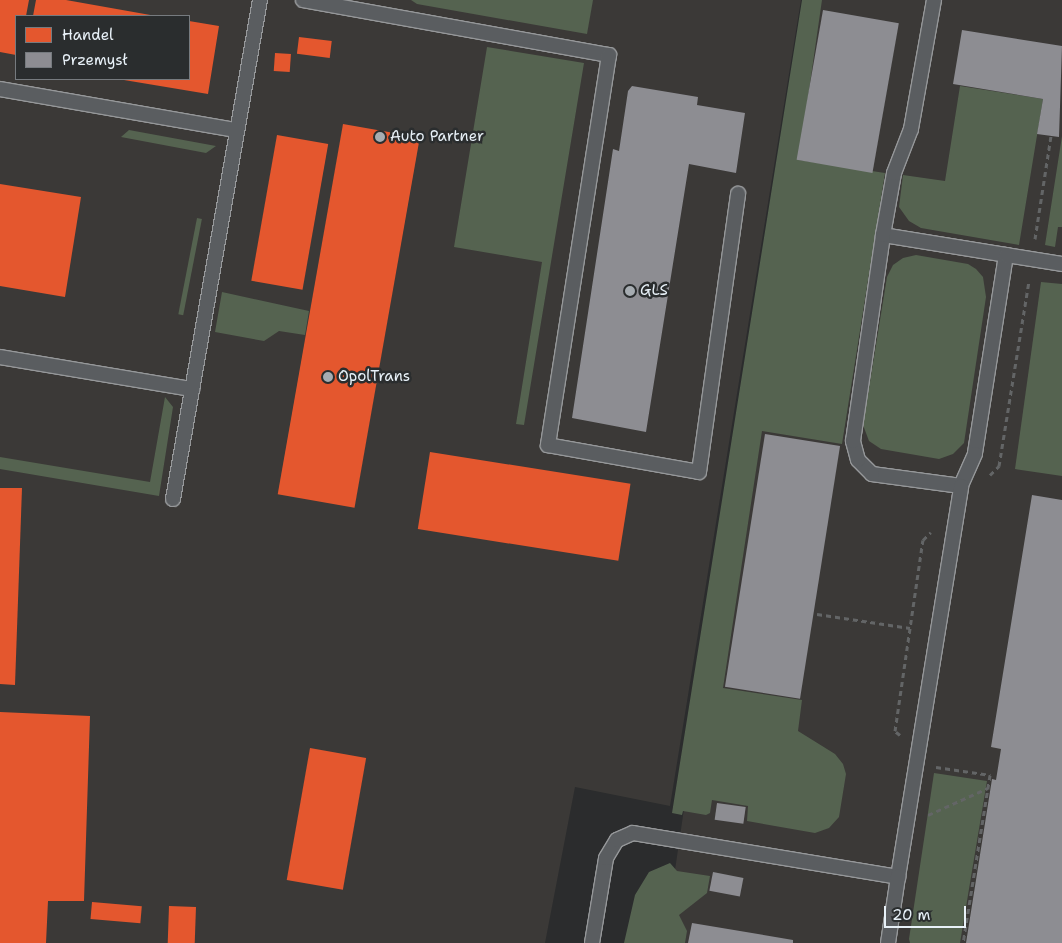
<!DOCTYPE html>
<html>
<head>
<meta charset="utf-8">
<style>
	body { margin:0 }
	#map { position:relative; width:1062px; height:943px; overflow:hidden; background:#2b2c2d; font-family:"Shantell Sans",sans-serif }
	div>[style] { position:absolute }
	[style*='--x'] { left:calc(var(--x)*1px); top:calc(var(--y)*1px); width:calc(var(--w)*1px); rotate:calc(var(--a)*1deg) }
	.built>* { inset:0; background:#3b3937 }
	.green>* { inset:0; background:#556350; transform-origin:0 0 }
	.shops>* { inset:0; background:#e4572e; transform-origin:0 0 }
	.industry>* { inset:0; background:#8d8d92; transform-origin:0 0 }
	.path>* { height:3px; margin-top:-1.5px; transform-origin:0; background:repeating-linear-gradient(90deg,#636566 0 5px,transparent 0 9px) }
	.roads { filter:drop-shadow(1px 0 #96989a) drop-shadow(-1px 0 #96989a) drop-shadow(0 1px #96989a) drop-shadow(0 -1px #96989a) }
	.lane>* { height:14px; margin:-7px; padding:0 7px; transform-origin:7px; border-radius:7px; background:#5a5d60 }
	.dots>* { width:14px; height:14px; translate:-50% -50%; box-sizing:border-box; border:2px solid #2a2d2e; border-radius:50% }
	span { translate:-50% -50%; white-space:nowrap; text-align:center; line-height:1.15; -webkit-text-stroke:5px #2a2d2e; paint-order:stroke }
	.poi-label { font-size:15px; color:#e8f1f8 }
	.left { translate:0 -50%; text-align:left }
	.legend { position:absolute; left:15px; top:15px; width:175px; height:65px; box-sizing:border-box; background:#2a2d2e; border:1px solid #767b7f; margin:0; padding:6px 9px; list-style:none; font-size:15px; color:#e8f1f8 }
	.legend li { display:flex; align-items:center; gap:10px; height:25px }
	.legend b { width:25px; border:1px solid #767b7f }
	.scale { position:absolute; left:884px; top:906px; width:82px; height:22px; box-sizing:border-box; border:2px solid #e8f1f8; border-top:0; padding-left:6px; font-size:15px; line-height:18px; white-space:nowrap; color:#e8f1f8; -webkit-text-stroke:4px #2a2d2e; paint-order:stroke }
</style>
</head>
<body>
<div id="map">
	<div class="built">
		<div style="clip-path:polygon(evenodd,0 0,801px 0,670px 806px,575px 787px,545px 943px,0 943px,0 0,16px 16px,189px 16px,189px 79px,16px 79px,16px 16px)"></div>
		<div style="clip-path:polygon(803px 0,1062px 0,1062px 943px,637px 943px,670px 904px)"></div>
	</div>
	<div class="green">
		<div style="clip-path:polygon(411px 0,593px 0,587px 34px,417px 4px)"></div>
		<div style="clip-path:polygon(802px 0,822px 0,799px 160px,885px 173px,842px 444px,762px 431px,723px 688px,802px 700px,798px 731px,835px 754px,843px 764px,846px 774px,839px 817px,829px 828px,815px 833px,747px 821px,748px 806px,712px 800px,710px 813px,706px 815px,683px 811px,682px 815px,672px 813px)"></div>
		<div style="clip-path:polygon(487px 47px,584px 63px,524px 425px,516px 424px,542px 262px,454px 247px)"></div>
		<div style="clip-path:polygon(960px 86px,1043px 99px,1019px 245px,921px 228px,909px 221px,899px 207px,903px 175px,945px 181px)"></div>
		<div style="clip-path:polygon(129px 130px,216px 146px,206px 153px,121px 137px)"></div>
		<div style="clip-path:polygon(1062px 136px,1062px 227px,1058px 227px,1055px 247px,1045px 245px)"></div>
		<div style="left:197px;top:218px;width:5px;height:98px;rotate:11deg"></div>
		<div style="clip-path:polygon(916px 255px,968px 264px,976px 269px,983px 277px,986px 297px,964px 443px,953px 454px,939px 459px,881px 449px,869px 441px,863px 425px,887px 277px,893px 265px,903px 258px)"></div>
		<div style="clip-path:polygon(1041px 282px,1062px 284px,1062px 476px,1015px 469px)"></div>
		<div style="clip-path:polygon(222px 292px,309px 311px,305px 335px,279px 331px,264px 341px,215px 332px)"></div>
		<div style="clip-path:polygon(165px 397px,173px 407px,159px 496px,0 469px,0 457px,150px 482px)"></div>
		<div style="clip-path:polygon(934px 773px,987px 781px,960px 943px,910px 943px,909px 939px)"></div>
		<div style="clip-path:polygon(670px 863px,677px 871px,710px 876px,707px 893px,679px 915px,687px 931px,685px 943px,624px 943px,635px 895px,649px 872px)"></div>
	</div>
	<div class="shops">
		<div style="clip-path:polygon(0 0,29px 0,26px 16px,16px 16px,16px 55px,0 52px)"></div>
		<div style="clip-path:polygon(36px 0,66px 0,156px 16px,33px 16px)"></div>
		<div style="clip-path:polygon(189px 21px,219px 26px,208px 94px,124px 80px,189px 79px)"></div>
		<div style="left:299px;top:37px;width:33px;height:17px;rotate:7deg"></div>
		<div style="left:275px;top:53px;width:16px;height:18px;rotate:4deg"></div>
		<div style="left:343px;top:124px;width:78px;height:376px;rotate:10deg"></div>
		<div style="left:277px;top:135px;width:52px;height:148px;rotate:10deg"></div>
		<div style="clip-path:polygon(0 184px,81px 197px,65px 297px,0 286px)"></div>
		<div style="left:430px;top:452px;width:203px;height:78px;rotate:9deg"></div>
		<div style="clip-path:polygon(0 488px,22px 488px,15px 685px,0 684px)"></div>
		<div style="clip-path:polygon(0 712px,90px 716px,84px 901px,48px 901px,46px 943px,0 943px)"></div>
		<div style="left:310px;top:748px;width:57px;height:134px;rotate:10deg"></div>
		<div style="left:92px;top:902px;width:50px;height:17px;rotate:5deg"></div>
		<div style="left:169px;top:906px;width:27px;height:37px;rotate:2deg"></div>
	</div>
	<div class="industry">
		<div style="left:823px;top:10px;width:77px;height:152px;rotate:10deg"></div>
		<div style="clip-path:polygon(962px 30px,1062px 46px,1059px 137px,1037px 134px,1043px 99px,953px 84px)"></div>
		<div style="clip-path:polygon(632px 86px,698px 97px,697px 105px,745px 113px,736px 173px,689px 164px,646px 432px,572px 418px,613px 149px,619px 151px,628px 91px)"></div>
		<div style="left:765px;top:434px;width:76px;height:256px;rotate:9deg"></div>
		<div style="clip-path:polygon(1032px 495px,1062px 500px,1062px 943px,966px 943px,992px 779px,996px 780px,1001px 749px,991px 747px)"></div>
		<div style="left:717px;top:803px;width:29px;height:17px;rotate:8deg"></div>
		<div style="left:713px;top:872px;width:31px;height:19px;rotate:11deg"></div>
		<div style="clip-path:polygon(692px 923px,793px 940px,793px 943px,688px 943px)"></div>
	</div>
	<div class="path">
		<div style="--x:1035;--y:239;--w:104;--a:-81.2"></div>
		<div style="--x:990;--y:475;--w:13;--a:-45"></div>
		<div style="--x:999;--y:466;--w:188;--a:-80.8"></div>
		<div style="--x:817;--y:614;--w:94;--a:8.6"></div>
		<div style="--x:900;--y:735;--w:6;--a:-141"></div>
		<div style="--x:895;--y:731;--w:193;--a:-81.7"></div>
		<div style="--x:923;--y:540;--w:11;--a:-45"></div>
		<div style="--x:936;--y:767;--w:55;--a:8.4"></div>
		<div style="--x:990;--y:775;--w:170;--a:99.1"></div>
		<div style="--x:928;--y:815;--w:66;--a:-24.2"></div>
	</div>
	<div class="roads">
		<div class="lane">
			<div style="--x:303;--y:0;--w:311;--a:10.2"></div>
			<div style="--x:609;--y:55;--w:395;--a:98.9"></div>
			<div style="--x:548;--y:445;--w:153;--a:10.1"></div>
			<div style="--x:699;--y:472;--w:281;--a:-82"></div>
			<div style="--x:0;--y:89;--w:240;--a:9.9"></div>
			<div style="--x:883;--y:235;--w:125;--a:9.2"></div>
			<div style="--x:1006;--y:255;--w:201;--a:98.9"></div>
			<div style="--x:975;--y:454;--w:35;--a:114"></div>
			<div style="--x:961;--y:486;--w:90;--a:-172.3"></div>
			<div style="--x:872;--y:474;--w:20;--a:-135"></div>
			<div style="--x:858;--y:460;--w:20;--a:-105"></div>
			<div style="--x:853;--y:441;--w:208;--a:-81.7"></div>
			<div style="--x:883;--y:235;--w:63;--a:-79.9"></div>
			<div style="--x:894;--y:173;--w:47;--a:-68.9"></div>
			<div style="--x:911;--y:129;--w:131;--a:-79.9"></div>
			<div style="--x:1006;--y:255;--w:57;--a:9.1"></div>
			<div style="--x:0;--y:357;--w:195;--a:9.5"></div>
			<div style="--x:173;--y:499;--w:507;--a:-80.11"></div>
			<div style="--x:592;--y:943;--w:86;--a:-80.6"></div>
			<div style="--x:606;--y:858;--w:21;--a:-59"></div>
			<div style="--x:617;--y:840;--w:17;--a:-24"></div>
			<div style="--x:633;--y:833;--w:269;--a:9.4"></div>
			<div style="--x:898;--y:877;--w:396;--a:-80.8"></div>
			<div style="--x:888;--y:943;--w:67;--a:-81.4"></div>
		</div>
	</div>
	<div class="dots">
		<div style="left:380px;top:137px;background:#a6acb1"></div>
		<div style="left:630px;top:291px;background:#a6acb1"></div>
		<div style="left:328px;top:377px;background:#a6acb1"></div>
	</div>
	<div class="poi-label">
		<span class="left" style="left:390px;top:137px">Auto Partner</span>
		<span class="left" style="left:640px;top:291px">GLS</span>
		<span class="left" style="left:338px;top:377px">OpolTrans</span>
	</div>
	<ul class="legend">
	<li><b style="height:14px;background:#e4572e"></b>Handel</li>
	<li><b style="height:14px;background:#8d8d92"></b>Przemysł</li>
	</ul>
	<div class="scale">20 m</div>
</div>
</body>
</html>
